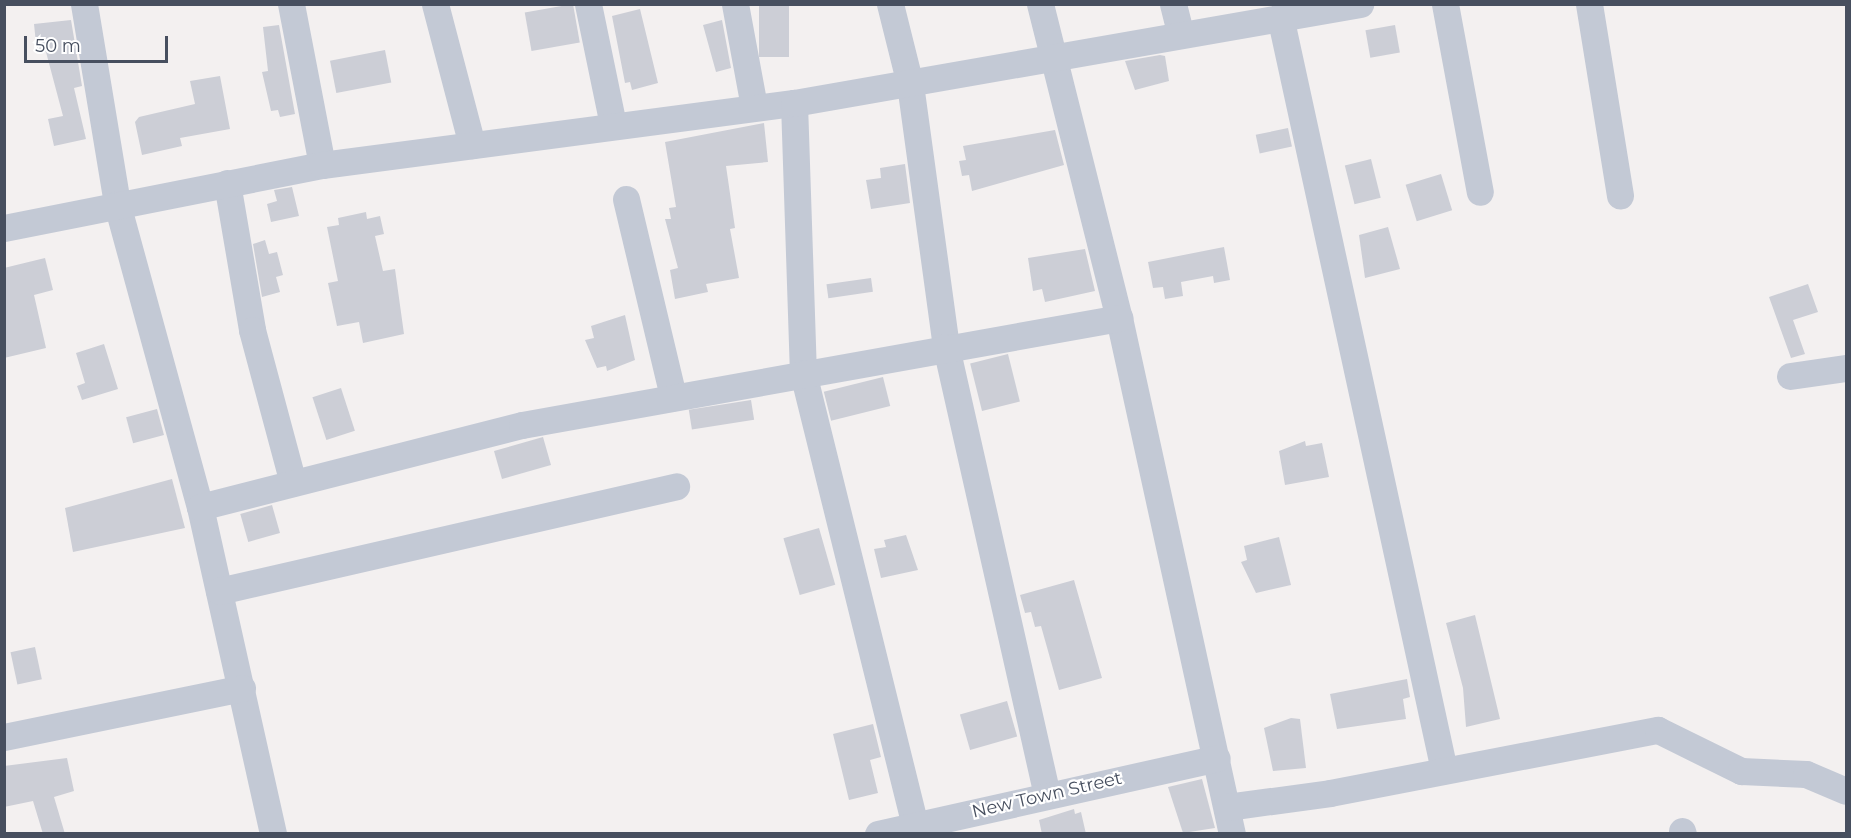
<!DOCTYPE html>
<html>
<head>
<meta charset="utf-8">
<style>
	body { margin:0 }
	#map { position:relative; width:1851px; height:838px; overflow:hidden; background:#f3f0f0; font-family:Montserrat,sans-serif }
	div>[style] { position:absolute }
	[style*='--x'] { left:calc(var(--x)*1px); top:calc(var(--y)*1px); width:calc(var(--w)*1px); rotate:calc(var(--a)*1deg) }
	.building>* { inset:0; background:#ccced6; transform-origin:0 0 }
	.minor>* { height:27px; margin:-13.5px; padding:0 13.5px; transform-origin:13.5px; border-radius:13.5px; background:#c3c9d5 }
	span { translate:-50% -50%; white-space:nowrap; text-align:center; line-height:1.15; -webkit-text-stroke:4.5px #fff; paint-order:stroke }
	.street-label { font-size:18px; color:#474f5f }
	.frame { position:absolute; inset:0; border:6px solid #474f5f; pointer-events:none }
	.scale { position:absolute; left:24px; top:36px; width:144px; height:27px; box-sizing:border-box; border:3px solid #474f5f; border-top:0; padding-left:8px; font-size:18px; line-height:21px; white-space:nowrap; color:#474f5f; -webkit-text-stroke:4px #fff; paint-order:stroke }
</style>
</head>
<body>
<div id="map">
	<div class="building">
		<div style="left:573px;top:4px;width:39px;height:49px;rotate:80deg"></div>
		<div style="left:759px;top:4px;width:30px;height:53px"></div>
		<div style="clip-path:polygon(640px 9px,658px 83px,632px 90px,630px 82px,625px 83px,612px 16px)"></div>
		<div style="clip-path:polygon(71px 20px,82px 86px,74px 88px,86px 139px,54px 146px,48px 119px,63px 116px,46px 52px,37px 53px,34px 24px)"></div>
		<div style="clip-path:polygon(722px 20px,731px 68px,716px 72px,703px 25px)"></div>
		<div style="clip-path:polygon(279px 25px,295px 114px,280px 117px,278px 110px,271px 111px,262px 72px,268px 71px,263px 27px)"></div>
		<div style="left:1395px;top:25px;width:28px;height:30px;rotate:80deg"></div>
		<div style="left:385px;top:50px;width:33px;height:56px;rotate:79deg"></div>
		<div style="clip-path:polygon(1160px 55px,1165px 56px,1169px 81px,1135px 90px,1125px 61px)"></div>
		<div style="clip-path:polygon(220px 76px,230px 129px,180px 138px,182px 146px,142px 155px,135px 122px,139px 117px,195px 104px,190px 81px)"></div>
		<div style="clip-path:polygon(764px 123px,768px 162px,726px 166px,735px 228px,730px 229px,739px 278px,706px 284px,708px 292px,675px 299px,670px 270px,678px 268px,665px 219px,671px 219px,669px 208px,676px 207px,665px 142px)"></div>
		<div style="left:1288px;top:128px;width:19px;height:33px;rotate:78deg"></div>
		<div style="clip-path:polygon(1055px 130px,1064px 165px,972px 191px,969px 175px,962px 176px,959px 161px,966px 160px,963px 146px)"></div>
		<div style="left:1371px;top:159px;width:40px;height:27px;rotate:76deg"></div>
		<div style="clip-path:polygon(905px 164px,910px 203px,871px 209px,866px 180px,881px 178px,880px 168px)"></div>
		<div style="left:1441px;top:174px;width:38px;height:37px;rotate:73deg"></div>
		<div style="clip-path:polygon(292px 187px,299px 216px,271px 222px,267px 204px,277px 201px,274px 190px)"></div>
		<div style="clip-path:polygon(366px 212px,367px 219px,380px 216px,384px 234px,375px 236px,383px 271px,395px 269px,404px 334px,363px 343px,359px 322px,337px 326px,328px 283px,338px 281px,327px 227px,339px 225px,338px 218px)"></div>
		<div style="clip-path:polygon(1388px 227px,1400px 269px,1365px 278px,1359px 235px)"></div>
		<div style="clip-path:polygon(265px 240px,269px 254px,277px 252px,283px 275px,276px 277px,280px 292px,262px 297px,253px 244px)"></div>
		<div style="clip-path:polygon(1224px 247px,1230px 280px,1214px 283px,1213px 276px,1181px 282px,1183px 296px,1165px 299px,1163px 287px,1153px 288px,1148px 262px)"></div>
		<div style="clip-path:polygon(1085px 249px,1095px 291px,1045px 302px,1042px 289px,1033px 291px,1028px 258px)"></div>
		<div style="clip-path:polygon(45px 258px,53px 290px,34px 295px,46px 348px,4px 358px,4px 268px)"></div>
		<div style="left:871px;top:278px;width:14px;height:45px;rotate:82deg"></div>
		<div style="clip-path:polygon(1808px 284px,1818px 312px,1793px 320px,1805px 354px,1791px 358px,1769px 297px)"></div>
		<div style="clip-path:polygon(625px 315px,635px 360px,607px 371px,606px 366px,597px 368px,585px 340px,594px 338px,591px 326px)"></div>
		<div style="clip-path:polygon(104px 344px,118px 389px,82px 400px,77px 386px,85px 383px,76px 353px)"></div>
		<div style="left:1008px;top:354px;width:49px;height:39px;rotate:76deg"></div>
		<div style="left:883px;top:377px;width:30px;height:61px;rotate:76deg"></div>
		<div style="left:341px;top:388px;width:45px;height:30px;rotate:72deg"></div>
		<div style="left:751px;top:400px;width:20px;height:63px;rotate:81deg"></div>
		<div style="left:157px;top:409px;width:27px;height:32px;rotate:75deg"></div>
		<div style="left:543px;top:437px;width:29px;height:51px;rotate:74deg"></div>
		<div style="clip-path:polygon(1305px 441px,1306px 446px,1322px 443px,1329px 477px,1285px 485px,1279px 451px)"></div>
		<div style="clip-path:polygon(172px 479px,185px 528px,73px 552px,65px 508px)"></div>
		<div style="left:272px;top:505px;width:29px;height:33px;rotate:74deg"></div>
		<div style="left:819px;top:528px;width:59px;height:37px;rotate:74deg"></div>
		<div style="clip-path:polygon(906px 535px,918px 570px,881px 578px,874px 549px,886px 547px,884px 540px)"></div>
		<div style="clip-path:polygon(1279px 537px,1291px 585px,1256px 593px,1241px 562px,1247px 560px,1244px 546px)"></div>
		<div style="clip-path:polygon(1074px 580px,1102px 678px,1059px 690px,1041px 626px,1035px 627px,1031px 612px,1025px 613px,1020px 595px)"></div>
		<div style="clip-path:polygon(1475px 615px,1500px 719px,1466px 727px,1463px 688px,1446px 623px)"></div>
		<div style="left:35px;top:647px;width:33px;height:25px;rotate:78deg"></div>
		<div style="clip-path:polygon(1407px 679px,1410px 697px,1403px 699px,1406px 719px,1337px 729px,1330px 694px)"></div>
		<div style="left:1007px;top:701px;width:37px;height:49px;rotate:74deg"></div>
		<div style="clip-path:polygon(1291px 718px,1300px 719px,1306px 768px,1273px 771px,1264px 728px)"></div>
		<div style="clip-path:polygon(873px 724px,881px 757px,870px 760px,878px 793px,849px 800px,833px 734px)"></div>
		<div style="clip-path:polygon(67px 758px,74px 791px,54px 797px,65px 834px,43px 834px,33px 801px,4px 807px,4px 766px)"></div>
		<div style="clip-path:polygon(1202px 779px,1215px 828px,1183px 833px,1168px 787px)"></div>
		<div style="clip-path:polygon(1074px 809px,1075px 814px,1081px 812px,1086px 834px,1042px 834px,1039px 820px)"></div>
	</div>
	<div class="minor">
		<div style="--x:84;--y:4;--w:203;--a:80.6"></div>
		<div style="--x:117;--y:204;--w:314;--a:74.7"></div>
		<div style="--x:200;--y:507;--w:335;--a:77.4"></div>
		<div style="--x:291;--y:4;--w:164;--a:79.1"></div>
		<div style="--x:435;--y:4;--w:146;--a:75.3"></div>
		<div style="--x:588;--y:4;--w:124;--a:78.3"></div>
		<div style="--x:735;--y:4;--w:105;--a:79.5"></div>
		<div style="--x:890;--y:4;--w:82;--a:76"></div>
		<div style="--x:910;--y:84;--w:265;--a:82.2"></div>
		<div style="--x:946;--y:347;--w:458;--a:77.3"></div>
		<div style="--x:1040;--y:4;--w:324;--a:75.9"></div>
		<div style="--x:1119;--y:318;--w:528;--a:77.65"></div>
		<div style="--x:1173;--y:4;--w:30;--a:76"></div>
		<div style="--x:1445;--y:4;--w:191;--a:79.5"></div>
		<div style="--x:1589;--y:4;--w:194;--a:80.8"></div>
		<div style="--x:1280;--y:16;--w:772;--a:77.73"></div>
		<div style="--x:794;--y:103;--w:270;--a:88.1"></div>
		<div style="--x:803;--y:373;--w:466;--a:76.1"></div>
		<div style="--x:227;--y:183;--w:149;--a:80.3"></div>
		<div style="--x:252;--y:330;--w:158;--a:75"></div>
		<div style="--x:626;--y:199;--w:204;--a:76.6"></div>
		<div style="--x:4;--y:228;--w:324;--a:-11.2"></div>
		<div style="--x:322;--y:165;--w:476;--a:-7.5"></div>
		<div style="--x:794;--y:103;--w:575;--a:-9.92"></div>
		<div style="--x:1790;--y:376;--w:57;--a:-8.1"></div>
		<div style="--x:200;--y:507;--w:332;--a:-14.3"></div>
		<div style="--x:522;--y:425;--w:607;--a:-10.16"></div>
		<div style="--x:219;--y:591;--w:469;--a:-12.9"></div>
		<div style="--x:4;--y:737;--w:243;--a:-11.6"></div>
		<div style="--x:1227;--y:807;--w:104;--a:-7.7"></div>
		<div style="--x:1330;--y:793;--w:334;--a:-10.9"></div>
		<div style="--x:1658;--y:730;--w:93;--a:26.3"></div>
		<div style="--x:1741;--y:771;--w:65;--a:2.6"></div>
		<div style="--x:1806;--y:774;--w:43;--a:23"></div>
		<div style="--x:1682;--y:831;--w:3;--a:72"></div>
		<div style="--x:878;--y:834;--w:347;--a:-12.6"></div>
	</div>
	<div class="street-label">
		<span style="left:1047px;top:795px;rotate:-13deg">New Town Street</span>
	</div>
	<div class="frame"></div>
	<div class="scale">50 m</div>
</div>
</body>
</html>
